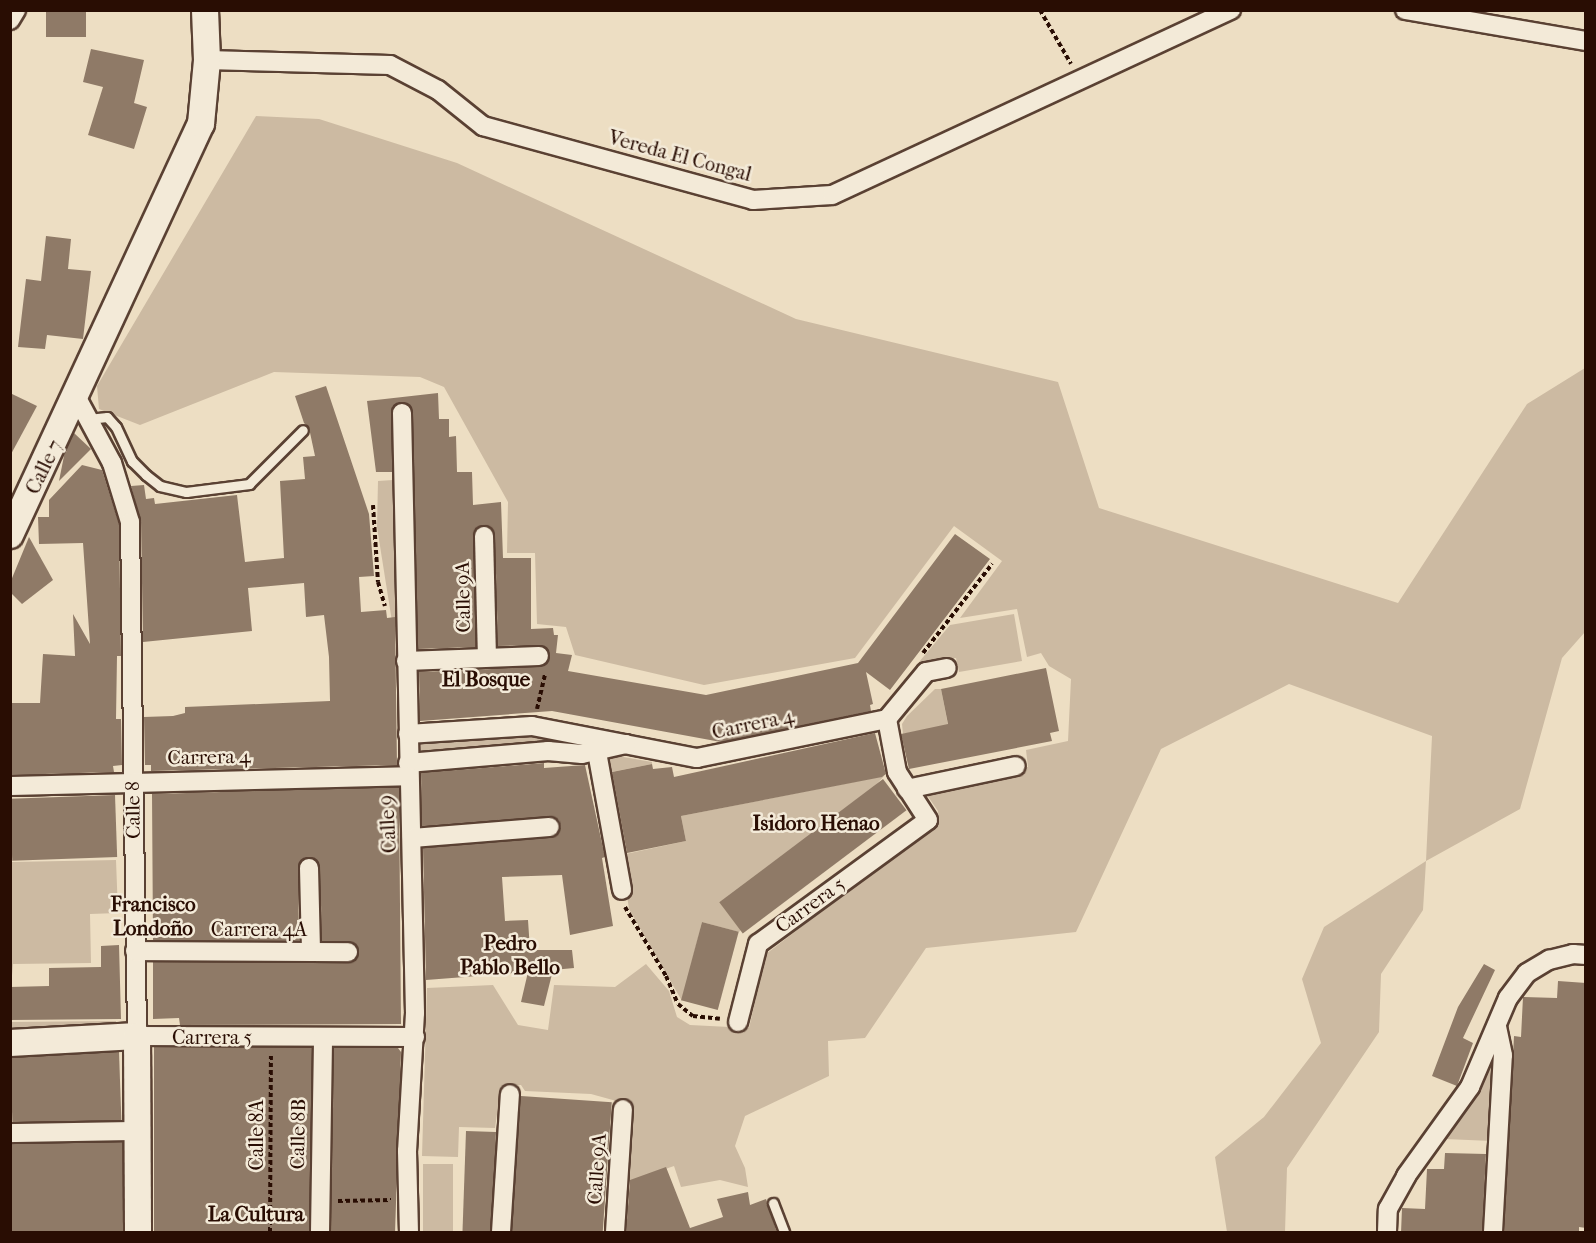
<!DOCTYPE html>
<html>
<head>
<meta charset="utf-8">
<style>
	body { margin:0 }
	#map { position:relative; width:1596px; height:1243px; overflow:hidden; background:#eddec3; font-family:"IM FELL French Canon",serif }
	div>[style] { position:absolute }
	[style*='--x'] { left:calc(var(--x)*1px); top:calc(var(--y)*1px); width:calc(var(--w)*1px); rotate:calc(var(--a)*1deg) }
	.green>* { inset:0; background:#ccbaa2; transform-origin:0 0 }
	.building>* { inset:0; background:#8f7a67; transform-origin:0 0 }
	.path>* { height:4px; margin-top:-2px; transform-origin:0; background:repeating-linear-gradient(90deg,#290d03 0 4.5px,transparent 0 7.5px) }
	.roads { filter:drop-shadow(2px 0 #5a4133) drop-shadow(-2px 0 #5a4133) drop-shadow(0 2px #5a4133) drop-shadow(0 -2px #5a4133) }
	.lane>* { height:9px; margin:-4.5px; padding:0 4.5px; transform-origin:4.5px; border-radius:4.5px; background:#f3ead8 }
	.street>* { height:18px; margin:-9px; padding:0 9px; transform-origin:9px; border-radius:9px; background:#f3ead8 }
	.secondary>* { height:26px; margin:-13px; padding:0 13px; transform-origin:13px; border-radius:13px; background:#f3ead8 }
	span { translate:-50% -50%; white-space:nowrap; text-align:center; line-height:1.15; -webkit-text-stroke:5px #f3ead8; paint-order:stroke }
	.street-label { font-size:20px; color:#290d03 }
	.neighbourhood-label { font-size:21px; color:#290d03; font-weight:700 }
	.frame { position:absolute; inset:0; border:12px solid #290d03; pointer-events:none }
</style>
</head>
<body>
<div id="map">
	<div class="green">
		<div style="clip-path:polygon(256px 116px,319px 119px,457px 163px,796px 319px,1058px 382px,1099px 508px,1398px 603px,1527px 404px,1585px 368px,1585px 632px,1562px 658px,1520px 809px,1426px 861px,1423px 910px,1381px 974px,1379px 1032px,1287px 1168px,1285px 1232px,1227px 1232px,1215px 1157px,1264px 1117px,1321px 1043px,1302px 979px,1324px 927px,1426px 861px,1432px 736px,1289px 684px,1161px 749px,1076px 932px,926px 948px,865px 1038px,828px 1041px,829px 1076px,745px 1116px,735px 1146px,745px 1168px,748px 1187px,720px 1180px,681px 1187px,674px 1166px,625px 1183px,631px 1105px,591px 1094px,525px 1091px,521px 1085px,501px 1086px,495px 1128px,459px 1127px,458px 1157px,422px 1156px,427px 988px,493px 985px,518px 1025px,548px 1030px,554px 985px,615px 987px,646px 964px,669px 991px,677px 1017px,690px 1025px,749px 1028px,766px 954px,939px 821px,938px 811px,927px 795px,929px 791px,1028px 767px,1026px 750px,1068px 741px,1071px 679px,1049px 666px,1041px 653px,1027px 657px,1017px 609px,960px 618px,1002px 561px,954px 526px,855px 658px,704px 685px,575px 655px,566px 627px,537px 624px,535px 553px,507px 553px,508px 502px,444px 387px,420px 377px,274px 372px,140px 425px,99px 409px,97px 386px)"></div>
		<div style="clip-path:polygon(393px 480px,397px 626px,393px 628px,377px 527px,378px 481px)"></div>
		<div style="clip-path:polygon(1014px 614px,1022px 661px,959px 672px,956px 658px,919px 662px,950px 625px)"></div>
		<div style="clip-path:polygon(935px 689px,941px 689px,948px 725px,903px 734px,902px 724px,907px 716px)"></div>
		<div style="clip-path:polygon(529px 735px,592px 743px,413px 756px,421px 743px)"></div>
		<div style="clip-path:polygon(612px 755px,652px 762px,652px 764px,606px 773px,605px 764px)"></div>
		<div style="clip-path:polygon(884px 776px,739px 932px,702px 922px,682px 1001px,629px 909px,621px 855px,686px 841px,681px 816px)"></div>
		<div style="clip-path:polygon(116px 860px,118px 913px,90px 914px,91px 963px,13px 964px,11px 987px,11px 862px)"></div>
		<div style="clip-path:polygon(116px 1021px,116px 1023px,11px 1033px,10px 1022px)"></div>
		<div style="clip-path:polygon(1496px 1057px,1492px 1141px,1445px 1139px,1464px 1115px)"></div>
		<div style="left:423px;top:1164px;width:30px;height:68px"></div>
	</div>
	<div class="building">
		<div style="left:46px;top:10px;width:40px;height:27px"></div>
		<div style="clip-path:polygon(91px 49px,144px 60px,134px 103px,147px 107px,134px 149px,88px 135px,103px 87px,83px 82px)"></div>
		<div style="clip-path:polygon(46px 236px,71px 239px,68px 269px,91px 271px,83px 339px,47px 335px,45px 349px,18px 347px,26px 279px,41px 281px)"></div>
		<div style="clip-path:polygon(326px 386px,369px 514px,374px 576px,359px 577px,361px 612px,386px 610px,387px 618px,395px 617px,397px 765px,151px 771px,151px 765px,145px 765px,144px 717px,173px 716px,185px 713px,185px 707px,330px 701px,329px 657px,324px 615px,306px 617px,304px 583px,248px 588px,252px 631px,143px 642px,141px 522px,131px 486px,144px 485px,146px 499px,154px 498px,155px 504px,237px 495px,245px 562px,284px 558px,280px 481px,305px 479px,303px 457px,315px 456px,309px 428px,304px 423px,295px 396px)"></div>
		<div style="clip-path:polygon(10px 393px,37px 406px,10px 456px)"></div>
		<div style="clip-path:polygon(438px 393px,439px 419px,449px 419px,449px 437px,456px 436px,457px 472px,472px 472px,473px 505px,501px 502px,503px 558px,531px 558px,531px 629px,553px 628px,554px 635px,558px 635px,556px 653px,572px 655px,568px 671px,706px 695px,858px 663px,955px 534px,990px 559px,890px 690px,866px 672px,873px 704px,870px 705px,871px 711px,721px 742px,552px 711px,420px 721px,419px 672px,539px 667px,550px 656px,548px 650px,539px 645px,498px 646px,495px 536px,484px 525px,478px 527px,473px 536px,476px 647px,418px 649px,413px 412px,402px 402px,392px 407px,392px 472px,376px 472px,367px 401px)"></div>
		<div style="clip-path:polygon(74px 433px,91px 449px,59px 481px,65px 451px)"></div>
		<div style="clip-path:polygon(82px 465px,102px 470px,119px 524px,121px 656px,117px 656px,116px 719px,121px 719px,122px 765px,113px 766px,114px 772px,10px 775px,10px 703px,40px 703px,43px 654px,75px 656px,73px 614px,90px 644px,83px 543px,39px 544px,38px 517px,49px 517px,49px 500px)"></div>
		<div style="clip-path:polygon(29px 537px,53px 580px,22px 604px,10px 592px,10px 583px)"></div>
		<div style="clip-path:polygon(1046px 668px,1059px 731px,1050px 733px,1052px 741px,909px 769px,901px 734px,948px 724px,941px 689px)"></div>
		<div style="clip-path:polygon(875px 733px,886px 774px,882px 777px,681px 816px,686px 841px,627px 853px,612px 772px,652px 764px,653px 769px,672px 767px,674px 777px)"></div>
		<div style="clip-path:polygon(544px 763px,544px 768px,585px 765px,605px 857px,602px 858px,613px 926px,570px 935px,562px 875px,502px 877px,505px 921px,528px 920px,530px 950px,572px 950px,574px 968px,553px 970px,544px 1006px,521px 1002px,528px 972px,426px 980px,423px 848px,551px 838px,561px 827px,559px 820px,549px 816px,422px 826px,421px 773px)"></div>
		<div style="left:883px;top:779px;width:39px;height:205px;rotate:53deg"></div>
		<div style="clip-path:polygon(399px 787px,401px 1024px,180px 1025px,179px 1018px,153px 1019px,153px 962px,348px 963px,357px 958px,359px 951px,353px 942px,322px 941px,320px 868px,309px 857px,303px 859px,298px 868px,299px 941px,153px 940px,152px 794px)"></div>
		<div style="left:115px;top:795px;width:62px;height:105px;rotate:88deg"></div>
		<div style="left:702px;top:922px;width:38px;height:81px;rotate:15deg"></div>
		<div style="clip-path:polygon(119px 945px,121px 1019px,10px 1020px,10px 987px,49px 986px,49px 968px,101px 967px,101px 946px)"></div>
		<div style="clip-path:polygon(1484px 964px,1495px 970px,1463px 1038px,1473px 1043px,1457px 1086px,1432px 1076px,1458px 1007px)"></div>
		<div style="clip-path:polygon(1558px 981px,1586px 983px,1586px 1228px,1579px 1227px,1579px 1233px,1504px 1233px,1514px 1036px,1521px 1037px,1523px 997px,1557px 998px)"></div>
		<div style="left:154px;top:1047px;width:158px;height:186px"></div>
		<div style="clip-path:polygon(334px 1048px,398px 1048px,401px 1052px,395px 1233px,331px 1233px)"></div>
		<div style="left:119px;top:1052px;width:68px;height:109px;rotate:88deg"></div>
		<div style="left:521px;top:1096px;width:91px;height:137px;rotate:4deg"></div>
		<div style="left:466px;top:1131px;width:30px;height:102px;rotate:2deg"></div>
		<div style="left:123px;top:1142px;width:91px;height:113px;rotate:90deg"></div>
		<div style="clip-path:polygon(1445px 1153px,1486px 1154px,1482px 1233px,1401px 1233px,1402px 1208px,1425px 1209px,1427px 1169px,1444px 1169px)"></div>
		<div style="clip-path:polygon(666px 1167px,690px 1228px,723px 1217px,717px 1199px,748px 1192px,750px 1205px,766px 1199px,777px 1233px,626px 1233px,630px 1180px)"></div>
	</div>
	<div class="path">
		<div style="--x:1040;--y:10;--w:62;--a:60.1"></div>
		<div style="--x:373;--y:505;--w:77;--a:86.3"></div>
		<div style="--x:378;--y:582;--w:25;--a:74"></div>
		<div style="--x:923;--y:653;--w:113;--a:-52.2"></div>
		<div style="--x:537;--y:709;--w:37;--a:-77"></div>
		<div style="--x:625;--y:907;--w:80;--a:59.3"></div>
		<div style="--x:666;--y:976;--w:30;--a:67"></div>
		<div style="--x:678;--y:1004;--w:19;--a:39"></div>
		<div style="--x:693;--y:1016;--w:27;--a:6"></div>
		<div style="--x:338;--y:1201;--w:53;--a:-1.1"></div>
		<div style="--x:270;--y:1232;--w:176;--a:-89.7"></div>
	</div>
	<div class="roads">
		<div class="lane">
			<div style="--x:88;--y:419;--w:19;--a:-6"></div>
			<div style="--x:107;--y:417;--w:13;--a:48"></div>
			<div style="--x:116;--y:427;--w:38;--a:65"></div>
			<div style="--x:132;--y:461;--w:20;--a:45"></div>
			<div style="--x:146;--y:475;--w:18;--a:38"></div>
			<div style="--x:160;--y:486;--w:27;--a:13"></div>
			<div style="--x:186;--y:492;--w:64;--a:-7.2"></div>
			<div style="--x:249;--y:484;--w:76;--a:-45"></div>
			<div style="--x:773;--y:1203;--w:31;--a:69"></div>
		</div>
		<div class="street">
			<div style="--x:1405;--y:10;--w:184;--a:9.7"></div>
			<div style="--x:10;--y:20;--w:12;--a:-59"></div>
			<div style="--x:207;--y:60;--w:183;--a:1.6"></div>
			<div style="--x:390;--y:65;--w:54;--a:27.5"></div>
			<div style="--x:438;--y:90;--w:58;--a:38.7"></div>
			<div style="--x:483;--y:126;--w:280;--a:15.3"></div>
			<div style="--x:753;--y:200;--w:79;--a:-3.6"></div>
			<div style="--x:832;--y:195;--w:440;--a:-24.9"></div>
			<div style="--x:77;--y:398;--w:74;--a:61.7"></div>
			<div style="--x:112;--y:463;--w:62;--a:73"></div>
			<div style="--x:130;--y:522;--w:514;--a:89.22"></div>
			<div style="--x:137;--y:1036;--w:278;--a:0.2"></div>
			<div style="--x:402;--y:413;--w:600;--a:88.76"></div>
			<div style="--x:415;--y:1013;--w:138;--a:93.3"></div>
			<div style="--x:407;--y:1151;--w:81;--a:88.6"></div>
			<div style="--x:484;--y:536;--w:121;--a:88.6"></div>
			<div style="--x:406;--y:661;--w:133;--a:-2.2"></div>
			<div style="--x:408;--y:734;--w:124;--a:-3.7"></div>
			<div style="--x:532;--y:726;--w:168;--a:11"></div>
			<div style="--x:697;--y:758;--w:194;--a:-11.6"></div>
			<div style="--x:597;--y:752;--w:140;--a:79.7"></div>
			<div style="--x:408;--y:763;--w:141;--a:-4.9"></div>
			<div style="--x:548;--y:751;--w:34;--a:5"></div>
			<div style="--x:582;--y:754;--w:45;--a:-12.8"></div>
			<div style="--x:10;--y:786;--w:398;--a:-1.4"></div>
			<div style="--x:907;--y:789;--w:111;--a:-11.9"></div>
			<div style="--x:412;--y:838;--w:138;--a:-4.6"></div>
			<div style="--x:309;--y:868;--w:84;--a:88.6"></div>
			<div style="--x:135;--y:951;--w:213;--a:0.3"></div>
			<div style="--x:738;--y:1022;--w:81;--a:-75.6"></div>
			<div style="--x:758;--y:944;--w:210;--a:-36.1"></div>
			<div style="--x:928;--y:820;--w:57;--a:-122.9"></div>
			<div style="--x:897;--y:772;--w:54;--a:-100.7"></div>
			<div style="--x:887;--y:719;--w:61;--a:-50.3"></div>
			<div style="--x:926;--y:672;--w:21;--a:-11"></div>
			<div style="--x:10;--y:1133;--w:128;--a:-0.9"></div>
			<div style="--x:320;--y:1232;--w:195;--a:-89.1"></div>
			<div style="--x:501;--y:1232;--w:138;--a:-86.3"></div>
			<div style="--x:615;--y:1232;--w:123;--a:-86.3"></div>
			<div style="--x:1387;--y:1232;--w:23;--a:-88"></div>
			<div style="--x:1388;--y:1209;--w:38;--a:-61"></div>
			<div style="--x:1406;--y:1176;--w:110;--a:-54.3"></div>
			<div style="--x:1470;--y:1087;--w:97;--a:-66.9"></div>
			<div style="--x:1508;--y:998;--w:31;--a:-53"></div>
			<div style="--x:1527;--y:973;--w:26;--a:-31"></div>
			<div style="--x:1549;--y:960;--w:25;--a:-14"></div>
			<div style="--x:1573;--y:954;--w:13;--a:4"></div>
			<div style="--x:1493;--y:1232;--w:177;--a:-86.8"></div>
			<div style="--x:1503;--y:1055;--w:30;--a:-102"></div>
		</div>
		<div class="secondary">
			<div style="--x:10;--y:535;--w:453;--a:-65.1"></div>
			<div style="--x:201;--y:124;--w:64;--a:-84.6"></div>
			<div style="--x:207;--y:60;--w:50;--a:-92.3"></div>
			<div style="--x:10;--y:1043;--w:127;--a:-3.2"></div>
			<div style="--x:137;--y:1036;--w:196;--a:89.7"></div>
		</div>
	</div>
	<div class="street-label">
		<span style="left:680px;top:156px;rotate:15deg">Vereda El Congal</span>
		<span style="left:44px;top:467px;rotate:-64deg">Calle 7</span>
		<span style="left:463px;top:597px;rotate:-91deg">Calle 9A</span>
		<span style="left:753px;top:724px;rotate:-12deg">Carrera 4</span>
		<span style="left:209px;top:757px;rotate:-1deg">Carrera 4</span>
		<span style="left:133px;top:810px;rotate:-91deg">Calle 8</span>
		<span style="left:388px;top:824px;rotate:-93deg">Calle 9</span>
		<span style="left:810px;top:905px;rotate:-36deg">Carrera 5</span>
		<span style="left:259px;top:929px">Carrera 4A</span>
		<span style="left:212px;top:1037px">Carrera 5</span>
		<span style="left:298px;top:1134px;rotate:-89deg">Calle 8B</span>
		<span style="left:256px;top:1135px;rotate:-90deg">Calle 8A</span>
		<span style="left:597px;top:1169px;rotate:-86deg">Calle 9A</span>
	</div>
	<div class="neighbourhood-label">
		<span style="left:486px;top:679px">El Bosque</span>
		<span style="left:816px;top:823px">Isidoro Henao</span>
		<span style="left:153px;top:916px">Francisco<br>Londoño</span>
		<span style="left:510px;top:955px">Pedro<br>Pablo Bello</span>
		<span style="left:256px;top:1214px">La Cultura</span>
	</div>
	<div class="frame"></div>
</div>
</body>
</html>
